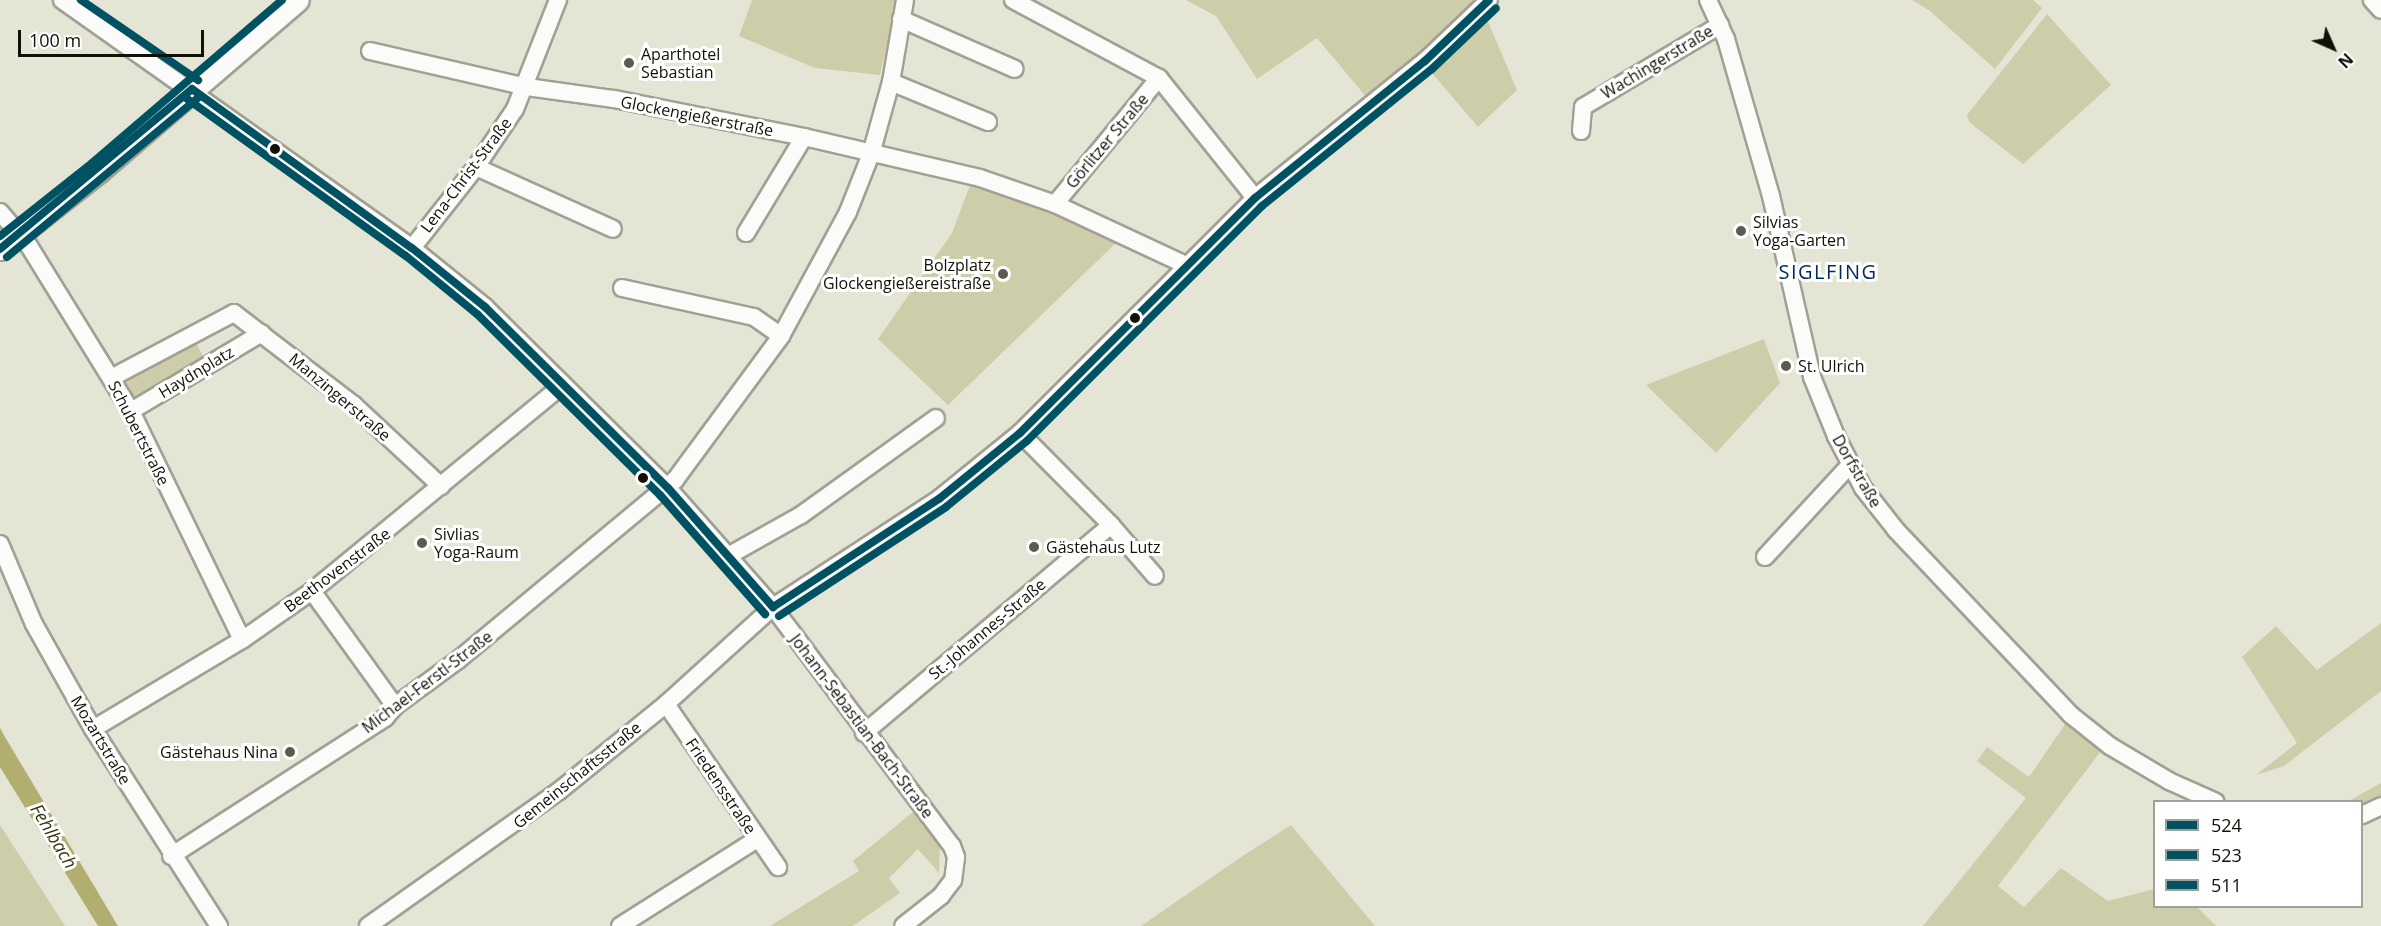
<!DOCTYPE html>
<html>
<head>
<meta charset="utf-8">
<style>
	body { margin:0 }
	#map { position:relative; width:2381px; height:926px; overflow:hidden; background:#e5e5d5; font-family:"Open Sans",sans-serif }
	div>[style] { position:absolute }
	[style*='--x'] { left:calc(var(--x)*1px); top:calc(var(--y)*1px); width:calc(var(--w)*1px); rotate:calc(var(--a)*1deg) }
	.green>* { inset:0; background:#cecdaa; transform-origin:0 0 }
	.water>* { inset:0; background:#b2ae70 }
	.roads { filter:drop-shadow(2px 0 #a1a094) drop-shadow(-2px 0 #a1a094) drop-shadow(0 2px #a1a094) drop-shadow(0 -2px #a1a094) }
	.minor>* { height:16px; margin:-8px; padding:0 8px; transform-origin:8px; border-radius:8px; background:#fbfbf9 }
	.major>* { height:21px; margin:-10.5px; padding:0 10.5px; transform-origin:10.5px; border-radius:10.5px; background:#fbfbf9 }
	.bus-1>* { height:8px; margin:-4px; padding:0 4px; transform-origin:4px; border-radius:4px; background:#005262 }
	.bus-2>* { height:8px; margin:-4px; padding:0 4px; transform-origin:4px; border-radius:4px; background:#005262 }
	.bus-3>* { height:8px; margin:-4px; padding:0 4px; transform-origin:4px; border-radius:4px; background:#005262 }
	.dots>* { width:16px; height:16px; translate:-50% -50%; box-sizing:border-box; border:3px solid #fff; border-radius:50% }
	span { translate:-50% -50%; white-space:nowrap; text-align:center; line-height:1.15; -webkit-text-stroke:6px #fff; paint-order:stroke }
	.poi-label { font-size:16px; color:#121107 }
	.left { translate:0 -50%; text-align:left }
	.right { translate:-100% -50%; text-align:right }
	.street-label { font-size:16px; color:#121107 }
	.water-label { font-size:18px; color:#36340f; font-style:italic }
	.quarter-label { font-size:20px; color:#002a5c; letter-spacing:1.5px }
	.legend { position:absolute; left:2153px; top:800px; width:210px; height:108px; box-sizing:border-box; background:#fff; border:2px solid #a0a09c; margin:0; padding:8px 10px; list-style:none; font-size:18px; color:#121107 }
	.legend li { display:flex; align-items:center; gap:12px; height:30px }
	.legend b { width:30px; border:2px solid #a0a09c }
	.north { position:absolute; left:2303px; top:18px; width:60px; height:60px; -webkit-text-stroke:4px #fff; paint-order:stroke; rotate:135deg; font-size:16px; font-weight:700; line-height:24px; text-align:center; color:#121107 }
	.north::after { content:''; display:block; margin:auto; width:21px; height:27px; background:#121107; clip-path:polygon(50% 0,100% 100%,50% 72%,0 100%) }
	.scale { position:absolute; left:18px; top:30px; width:186px; height:27px; box-sizing:border-box; border:3px solid #121107; border-top:0; padding-left:8px; font-size:18px; line-height:21px; white-space:nowrap; color:#121107; -webkit-text-stroke:4px #fff; paint-order:stroke }
</style>
</head>
<body>
<div id="map">
	<div class="green">
		<div style="clip-path:polygon(752px 0,897px 0,880px 75px,815px 68px,739px 36px)"></div>
		<div style="clip-path:polygon(1186px 0,1476px 0,1477px 2px,1429px 48px,1367px 98px,1317px 38px,1257px 79px,1216px 16px)"></div>
		<div style="clip-path:polygon(1912px 0,2033px 0,2042px 8px,1995px 69px,1930px 11px)"></div>
		<div style="clip-path:polygon(1484px 12px,1517px 90px,1478px 127px,1427px 67px)"></div>
		<div style="clip-path:polygon(2047px 14px,2111px 85px,2023px 164px,1969px 122px,1967px 115px)"></div>
		<div style="clip-path:polygon(970px 185px,1031px 205px,1117px 242px,948px 405px,878px 339px,952px 233px)"></div>
		<div style="left:194px;top:339px;width:26px;height:84px;rotate:62deg"></div>
		<div style="clip-path:polygon(1764px 339px,1780px 383px,1716px 453px,1646px 385px)"></div>
		<div style="clip-path:polygon(2381px 623px,2381px 691px,2284px 766px,2256px 775px,2297px 743px,2242px 657px,2276px 626px,2317px 670px)"></div>
		<div style="clip-path:polygon(2068px 720px,2102px 747px,2101px 751px,1998px 886px,2024px 907px,2061px 868px,2108px 901px,2154px 889px,2154px 906px,2197px 907px,2216px 926px,1923px 926px,2026px 798px,1977px 761px,1987px 747px,2029px 777px)"></div>
		<div style="clip-path:polygon(2381px 783px,2381px 801px,2362px 810px,2362px 802px,2347px 802px)"></div>
		<div style="clip-path:polygon(913px 812px,940px 847px,939px 873px,918px 849px,889px 878px,900px 893px,853px 926px,770px 926px,859px 871px,853px 861px)"></div>
		<div style="clip-path:polygon(0 825px,65px 926px,0 926px)"></div>
		<div style="clip-path:polygon(1291px 825px,1375px 926px,1141px 926px,1241px 857px)"></div>
	</div>
	<div class="water">
		<div style="clip-path:polygon(0 728px,5px 737px,118px 926px,98px 926px,0 767px)"></div>
	</div>
	<div class="roads">
		<div class="minor">
			<div style="--x:62;--y:0;--w:429;--a:35.3"></div>
			<div style="--x:412;--y:248;--w:94;--a:38.9"></div>
			<div style="--x:485;--y:307;--w:257;--a:44.7"></div>
			<div style="--x:668;--y:488;--w:159;--a:48.6"></div>
			<div style="--x:773;--y:607;--w:299;--a:53.2"></div>
			<div style="--x:952;--y:846;--w:12;--a:70"></div>
			<div style="--x:956;--y:857;--w:23;--a:97"></div>
			<div style="--x:953;--y:880;--w:20;--a:127"></div>
			<div style="--x:941;--y:896;--w:48;--a:141.7"></div>
			<div style="--x:1013;--y:0;--w:166;--a:28.1"></div>
			<div style="--x:1159;--y:78;--w:154;--a:51.3"></div>
			<div style="--x:1708;--y:0;--w:43;--a:65.2"></div>
			<div style="--x:1726;--y:39;--w:163;--a:74"></div>
			<div style="--x:1771;--y:196;--w:186;--a:77.2"></div>
			<div style="--x:1812;--y:377;--w:64;--a:67.9"></div>
			<div style="--x:1836;--y:436;--w:59;--a:62.6"></div>
			<div style="--x:1863;--y:488;--w:53;--a:51.8"></div>
			<div style="--x:1896;--y:530;--w:255;--a:46.6"></div>
			<div style="--x:2071;--y:715;--w:50;--a:38.5"></div>
			<div style="--x:2110;--y:746;--w:69;--a:30.7"></div>
			<div style="--x:2169;--y:781;--w:51;--a:24.1"></div>
			<div style="--x:2372;--y:0;--w:13;--a:48"></div>
			<div style="--x:901;--y:19;--w:124;--a:23.7"></div>
			<div style="--x:370;--y:51;--w:161;--a:12.9"></div>
			<div style="--x:527;--y:87;--w:88;--a:7.9"></div>
			<div style="--x:614;--y:99;--w:194;--a:11.3"></div>
			<div style="--x:804;--y:137;--w:181;--a:13.1"></div>
			<div style="--x:980;--y:178;--w:79;--a:19.1"></div>
			<div style="--x:1055;--y:204;--w:145;--a:25"></div>
			<div style="--x:891;--y:82;--w:105;--a:22.4"></div>
			<div style="--x:1581;--y:131;--w:24;--a:-85"></div>
			<div style="--x:1583;--y:107;--w:160;--a:-30.9"></div>
			<div style="--x:476;--y:167;--w:150;--a:24.3"></div>
			<div style="--x:1055;--y:204;--w:163;--a:-50.5"></div>
			<div style="--x:0;--y:212;--w:45;--a:49.5"></div>
			<div style="--x:29;--y:246;--w:194;--a:58.3"></div>
			<div style="--x:131;--y:411;--w:254;--a:64.1"></div>
			<div style="--x:746;--y:233;--w:112;--a:-58.9"></div>
			<div style="--x:412;--y:248;--w:103;--a:-51.7"></div>
			<div style="--x:476;--y:167;--w:70;--a:-56.1"></div>
			<div style="--x:515;--y:109;--w:117;--a:-68.5"></div>
			<div style="--x:622;--y:288;--w:135;--a:12.4"></div>
			<div style="--x:754;--y:317;--w:33;--a:35"></div>
			<div style="--x:111;--y:378;--w:139;--a:-27.9"></div>
			<div style="--x:234;--y:313;--w:151;--a:37.5"></div>
			<div style="--x:354;--y:405;--w:119;--a:43"></div>
			<div style="--x:131;--y:411;--w:152;--a:-30.8"></div>
			<div style="--x:1020;--y:433;--w:129;--a:45.3"></div>
			<div style="--x:1111;--y:525;--w:67;--a:49.2"></div>
			<div style="--x:0;--y:544;--w:87;--a:67"></div>
			<div style="--x:34;--y:624;--w:120;--a:60.7"></div>
			<div style="--x:93;--y:729;--w:234;--a:57.4"></div>
			<div style="--x:728;--y:556;--w:84;--a:-29.3"></div>
			<div style="--x:801;--y:515;--w:166;--a:-35.7"></div>
			<div style="--x:1765;--y:557;--w:125;--a:-47.3"></div>
			<div style="--x:312;--y:591;--w:142;--a:54.2"></div>
			<div style="--x:666;--y:704;--w:198;--a:55.5"></div>
			<div style="--x:93;--y:729;--w:174;--a:-30.9"></div>
			<div style="--x:242;--y:640;--w:85;--a:-35"></div>
			<div style="--x:312;--y:591;--w:325;--a:-39.4"></div>
			<div style="--x:864;--y:733;--w:323;--a:-40.1"></div>
			<div style="--x:2362;--y:815;--w:21;--a:-25"></div>
			<div style="--x:171;--y:856;--w:255;--a:-32.8"></div>
			<div style="--x:385;--y:718;--w:16;--a:-50"></div>
			<div style="--x:395;--y:706;--w:78;--a:-36.1"></div>
			<div style="--x:458;--y:660;--w:282;--a:-39.7"></div>
			<div style="--x:675;--y:480;--w:179;--a:-53.6"></div>
			<div style="--x:781;--y:336;--w:141;--a:-61.6"></div>
			<div style="--x:848;--y:212;--w:62;--a:-68.4"></div>
			<div style="--x:871;--y:154;--w:75;--a:-74.5"></div>
			<div style="--x:891;--y:82;--w:83;--a:-80.3"></div>
			<div style="--x:368;--y:926;--w:234;--a:-35.3"></div>
			<div style="--x:559;--y:791;--w:138;--a:-39.1"></div>
			<div style="--x:666;--y:704;--w:144;--a:-42.2"></div>
			<div style="--x:773;--y:607;--w:199;--a:-33.1"></div>
			<div style="--x:940;--y:498;--w:103;--a:-39.1"></div>
			<div style="--x:1020;--y:433;--w:332;--a:-45"></div>
			<div style="--x:1255;--y:198;--w:218;--a:-38.9"></div>
			<div style="--x:1425;--y:61;--w:88;--a:-43.6"></div>
			<div style="--x:620;--y:926;--w:162;--a:-32.4"></div>
		</div>
		<div class="major">
			<div style="--x:0;--y:249;--w:126;--a:-38.2"></div>
			<div style="--x:99;--y:171;--w:262;--a:-40.7"></div>
		</div>
	</div>
	<div class="bus-1">
		<div style="--x:192;--y:89;--w:271;--a:35.9"></div>
		<div style="--x:412;--y:248;--w:94;--a:38.9"></div>
		<div style="--x:485;--y:307;--w:257;--a:44.7"></div>
		<div style="--x:668;--y:488;--w:159;--a:48.6"></div>
		<div style="--x:0;--y:249;--w:250;--a:-39.8"></div>
		<div style="--x:773;--y:607;--w:199;--a:-33.1"></div>
		<div style="--x:940;--y:498;--w:103;--a:-39.1"></div>
		<div style="--x:1020;--y:433;--w:332;--a:-45"></div>
		<div style="--x:1255;--y:198;--w:218;--a:-38.9"></div>
		<div style="--x:1425;--y:61;--w:88;--a:-43.6"></div>
	</div>
	<div class="bus-2">
		<div style="--x:186;--y:98;--w:271;--a:35.7"></div>
		<div style="--x:406;--y:256;--w:93;--a:39.3"></div>
		<div style="--x:478;--y:315;--w:256;--a:44.7"></div>
		<div style="--x:660;--y:495;--w:159;--a:48.6"></div>
		<div style="--x:7;--y:257;--w:250;--a:-39.8"></div>
		<div style="--x:779;--y:616;--w:199;--a:-33.1"></div>
		<div style="--x:946;--y:507;--w:104;--a:-39.2"></div>
		<div style="--x:1027;--y:441;--w:332;--a:-45"></div>
		<div style="--x:1262;--y:206;--w:218;--a:-38.9"></div>
		<div style="--x:1432;--y:69;--w:88;--a:-43.6"></div>
	</div>
	<div class="bus-3">
		<div style="--x:81;--y:0;--w:142;--a:34.4"></div>
		<div style="--x:0;--y:236;--w:117;--a:-38.4"></div>
		<div style="--x:92;--y:163;--w:250;--a:-40.6"></div>
	</div>
	<div class="dots">
		<div style="left:629px;top:63px;background:#5c5b4f"></div>
		<div style="left:275px;top:149px;background:#121107"></div>
		<div style="left:1741px;top:231px;background:#5c5b4f"></div>
		<div style="left:1003px;top:274px;background:#5c5b4f"></div>
		<div style="left:1135px;top:318px;background:#121107"></div>
		<div style="left:1786px;top:366px;background:#5c5b4f"></div>
		<div style="left:643px;top:478px;background:#121107"></div>
		<div style="left:422px;top:543px;background:#5c5b4f"></div>
		<div style="left:1034px;top:547px;background:#5c5b4f"></div>
		<div style="left:290px;top:752px;background:#5c5b4f"></div>
	</div>
	<div class="poi-label">
		<span class="left" style="left:641px;top:63px">Aparthotel<br>Sebastian</span>
		<span class="left" style="left:1753px;top:231px">Silvias<br>Yoga-Garten</span>
		<span class="right" style="left:991px;top:274px">Bolzplatz<br>Glockengießereistraße</span>
		<span class="left" style="left:1798px;top:366px">St. Ulrich</span>
		<span class="left" style="left:434px;top:543px">Sivlias<br>Yoga-Raum</span>
		<span class="left" style="left:1046px;top:547px">Gästehaus Lutz</span>
		<span class="right" style="left:278px;top:752px">Gästehaus Nina</span>
	</div>
	<div class="street-label">
		<span style="left:1657px;top:62px;rotate:-31deg">Wachingerstraße</span>
		<span style="left:697px;top:116px;rotate:11deg">Glockengießerstraße</span>
		<span style="left:1107px;top:141px;rotate:-50deg">Görlitzer Straße</span>
		<span style="left:466px;top:175px;rotate:-53deg">Lena-Christ-Straße</span>
		<span style="left:196px;top:372px;rotate:-31deg">Haydnplatz</span>
		<span style="left:340px;top:397px;rotate:40deg">Manzingerstraße</span>
		<span style="left:139px;top:433px;rotate:63deg">Schubertstraße</span>
		<span style="left:1857px;top:471px;rotate:60deg">Dorfstraße</span>
		<span style="left:337px;top:570px;rotate:-37deg">Beethovenstraße</span>
		<span style="left:987px;top:629px;rotate:-40deg">St.-Johannes-Straße</span>
		<span style="left:427px;top:682px;rotate:-37deg">Michael-Ferstl-Straße</span>
		<span style="left:862px;top:726px;rotate:53deg">Johann-Sebastian-Bach-Straße</span>
		<span style="left:101px;top:740px;rotate:59deg">Mozartstraße</span>
		<span style="left:577px;top:775px;rotate:-39deg">Gemeinschaftsstraße</span>
		<span style="left:721px;top:786px;rotate:56deg">Friedensstraße</span>
	</div>
	<div class="water-label">
		<span style="left:54px;top:836px;rotate:59deg">Fehlbach</span>
	</div>
	<div class="quarter-label">
		<span style="left:1828px;top:271px">SIGLFING</span>
	</div>
	<ul class="legend">
	<li><b style="height:8px;background:#005262"></b>524</li>
	<li><b style="height:8px;background:#005262"></b>523</li>
	<li><b style="height:8px;background:#005262"></b>511</li>
	</ul>
	<div class="north">N</div>
	<div class="scale">100 m</div>
</div>
</body>
</html>
